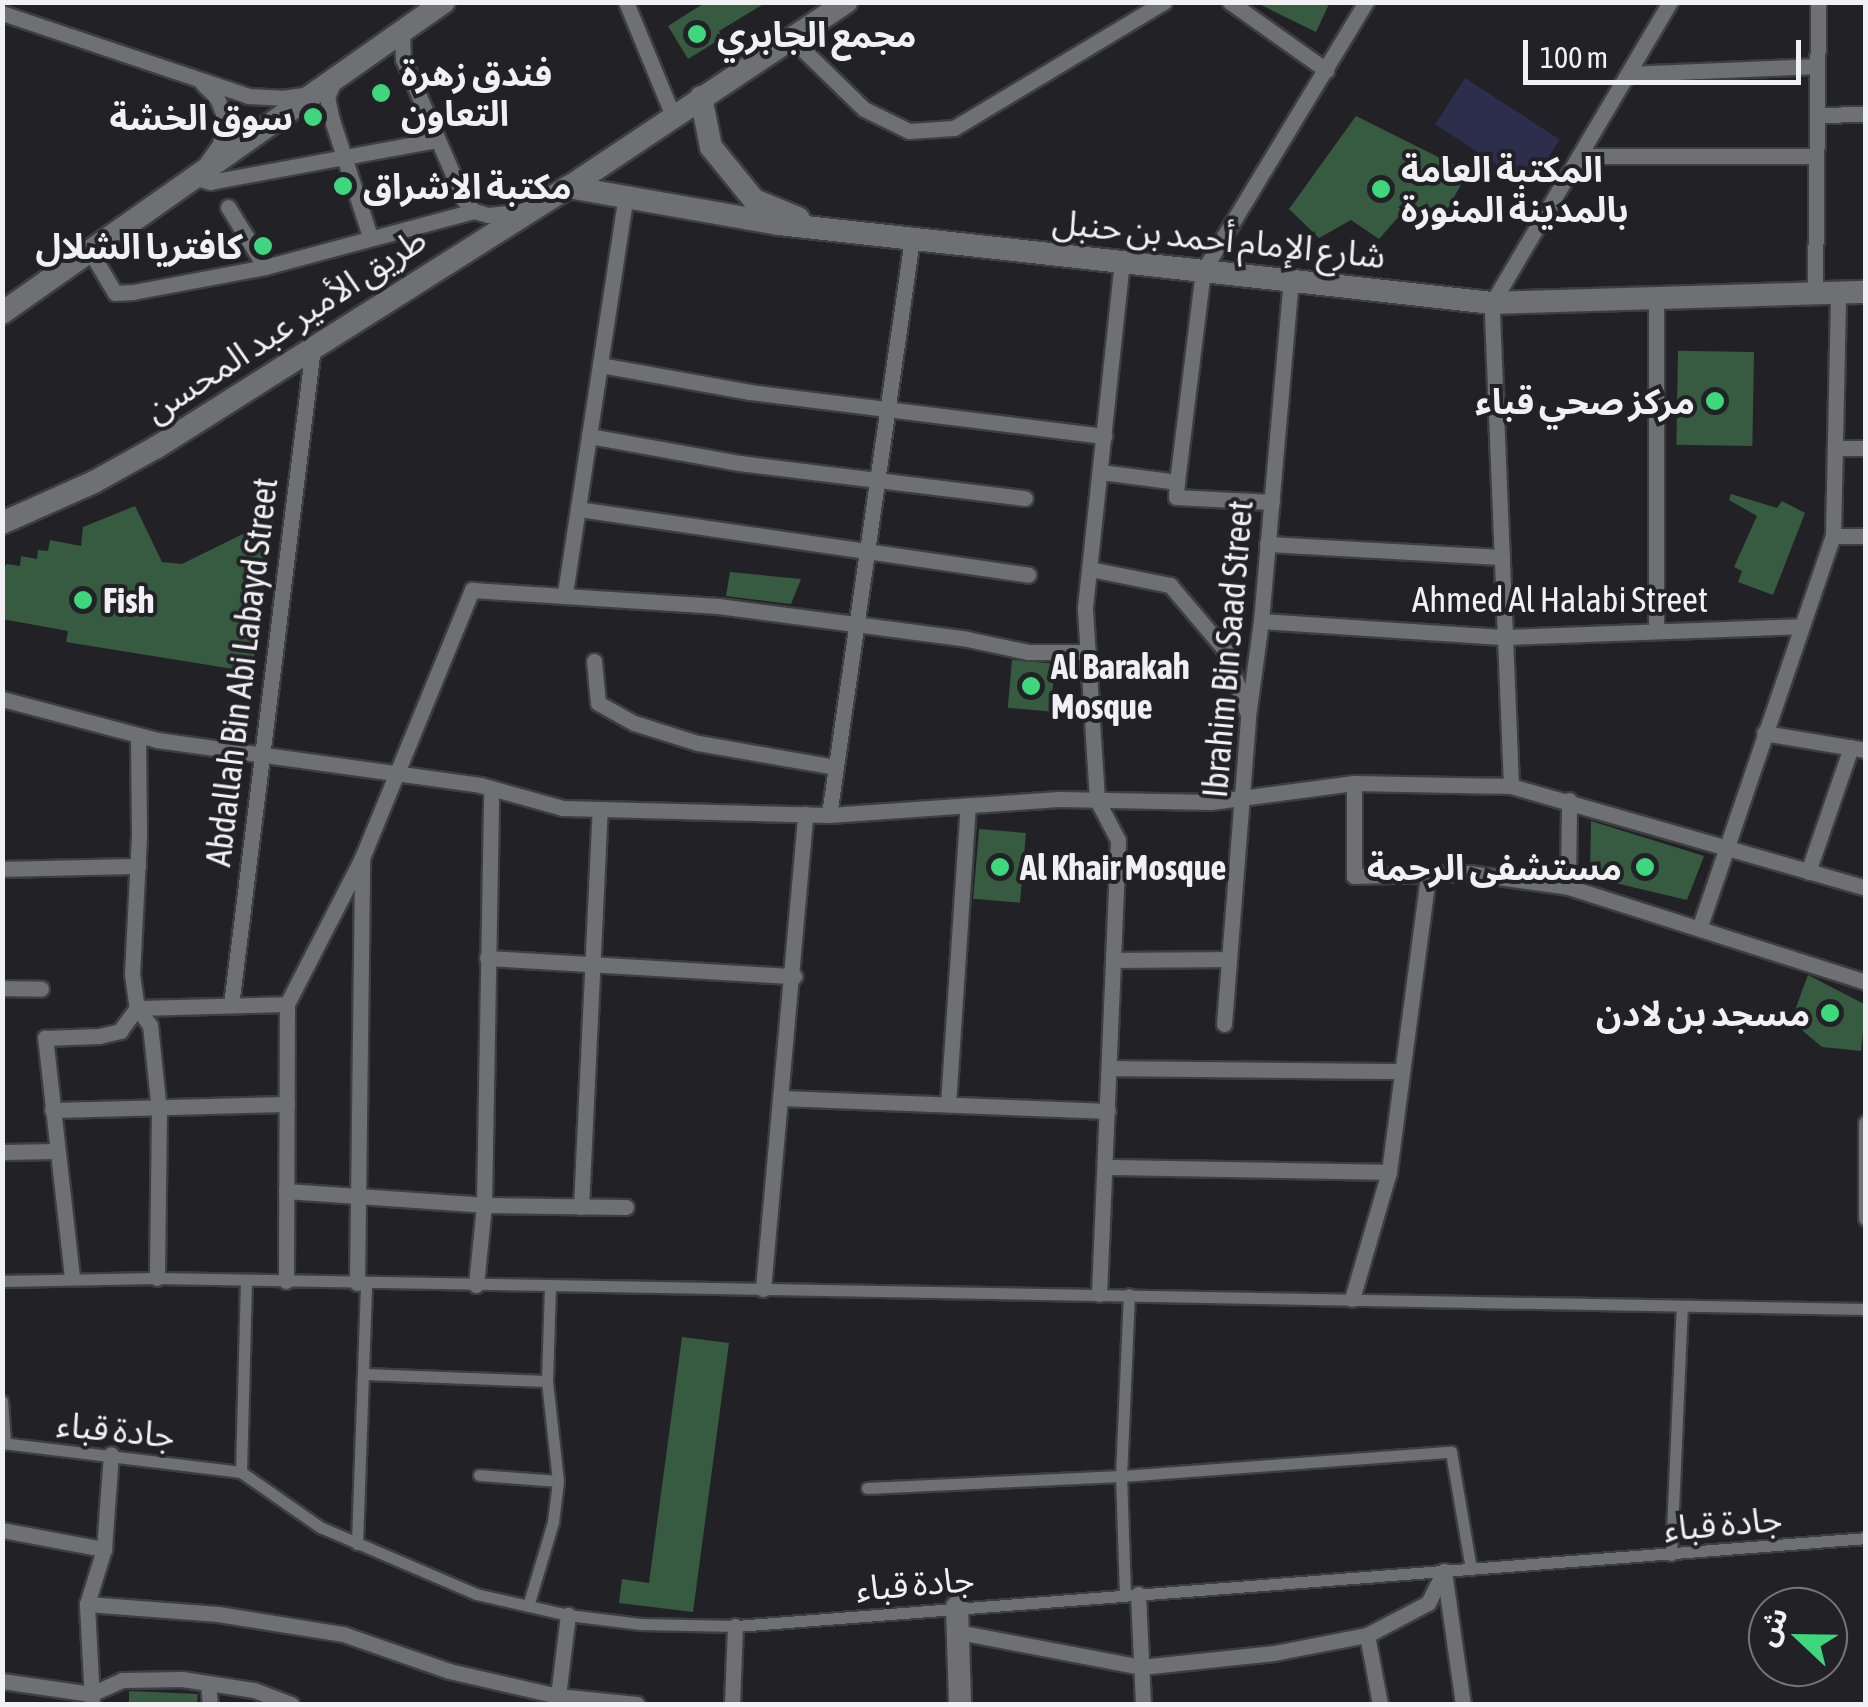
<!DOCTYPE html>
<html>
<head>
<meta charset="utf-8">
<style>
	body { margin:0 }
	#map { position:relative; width:1868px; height:1707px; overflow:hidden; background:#222226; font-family:"Asap Condensed","Noto Sans Arabic",sans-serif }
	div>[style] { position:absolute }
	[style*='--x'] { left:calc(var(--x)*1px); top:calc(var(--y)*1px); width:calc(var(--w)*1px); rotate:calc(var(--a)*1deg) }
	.green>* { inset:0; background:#2c2e4c; transform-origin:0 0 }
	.building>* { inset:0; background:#365b41; transform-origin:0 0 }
	.roads { filter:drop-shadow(2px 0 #3e3e41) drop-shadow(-2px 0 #3e3e41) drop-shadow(0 2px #3e3e41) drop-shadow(0 -2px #3e3e41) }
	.pedestrian>* { height:11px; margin:-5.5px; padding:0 5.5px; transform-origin:5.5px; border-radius:5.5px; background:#6f7074 }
	.minor>* { height:15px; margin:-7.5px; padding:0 7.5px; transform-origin:7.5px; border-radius:7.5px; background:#6f7074 }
	.secondary>* { height:22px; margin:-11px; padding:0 11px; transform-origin:11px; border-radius:11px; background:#6f7074 }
	.dots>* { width:28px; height:28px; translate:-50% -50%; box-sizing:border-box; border:5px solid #222226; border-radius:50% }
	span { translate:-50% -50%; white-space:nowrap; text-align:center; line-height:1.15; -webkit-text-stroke:8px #222226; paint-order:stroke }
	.poi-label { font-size:35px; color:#f1f1f4; font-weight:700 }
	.left { translate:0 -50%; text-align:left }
	.right { translate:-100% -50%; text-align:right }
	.street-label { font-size:35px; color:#f1f1f4 }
	.frame { position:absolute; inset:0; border:5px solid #f1f1f4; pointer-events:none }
	.north { position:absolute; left:1748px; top:1587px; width:100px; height:100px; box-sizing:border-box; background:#222226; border:2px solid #757578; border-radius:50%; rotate:292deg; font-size:28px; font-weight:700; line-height:40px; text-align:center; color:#f1f1f4 }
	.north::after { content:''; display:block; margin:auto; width:35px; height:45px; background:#3fd77d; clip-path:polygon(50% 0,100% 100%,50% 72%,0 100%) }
	.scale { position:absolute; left:1523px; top:40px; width:278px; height:45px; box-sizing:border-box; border:5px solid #f1f1f4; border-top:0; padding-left:12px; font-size:30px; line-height:35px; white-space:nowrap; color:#f1f1f4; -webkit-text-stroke:8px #222226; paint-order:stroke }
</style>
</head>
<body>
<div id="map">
	<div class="green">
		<div style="left:1465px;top:78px;width:113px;height:55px;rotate:33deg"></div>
	</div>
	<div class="building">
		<div style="clip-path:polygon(706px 2px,767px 2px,719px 31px,722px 38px,688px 59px,668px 26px)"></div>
		<div style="clip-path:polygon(1255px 2px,1330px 2px,1316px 32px)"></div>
		<div style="clip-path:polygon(1356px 116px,1468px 172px,1448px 208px,1407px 207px,1379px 239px,1351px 220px,1319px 238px,1289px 209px)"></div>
		<div style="left:1754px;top:352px;width:94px;height:76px;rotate:91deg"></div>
		<div style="clip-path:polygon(1731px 494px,1777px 508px,1782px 501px,1805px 513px,1773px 595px,1738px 582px,1742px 571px,1734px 567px,1757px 516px,1729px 500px)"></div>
		<div style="clip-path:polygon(135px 506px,162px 562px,182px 564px,273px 519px,252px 672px,66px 642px,68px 631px,2px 619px,2px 568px,7px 564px,20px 566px,21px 556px,37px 559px,38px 550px,48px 551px,50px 540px,81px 546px,83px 527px)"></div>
		<div style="clip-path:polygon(730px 572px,801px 579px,791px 604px,726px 596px)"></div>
		<div style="left:1012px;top:660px;width:43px;height:48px;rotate:5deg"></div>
		<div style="clip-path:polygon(1591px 821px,1704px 856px,1687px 900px,1590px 877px)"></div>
		<div style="left:1026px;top:833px;width:70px;height:47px;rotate:95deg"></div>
		<div style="clip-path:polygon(1808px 975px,1866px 1005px,1861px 1051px,1822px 1047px,1791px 1021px)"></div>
		<div style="clip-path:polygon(682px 1337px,729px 1343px,693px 1612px,619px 1603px,622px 1579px,649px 1583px)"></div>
		<div style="clip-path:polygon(129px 1691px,198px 1694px,197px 1704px,129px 1704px)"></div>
	</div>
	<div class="roads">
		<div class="pedestrian">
			<div style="--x:2;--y:1281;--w:155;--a:-1.1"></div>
			<div style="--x:157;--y:1278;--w:1709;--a:1.04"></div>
			<div style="--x:364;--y:1374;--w:183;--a:2.2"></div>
			<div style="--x:2;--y:1401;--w:42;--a:85.9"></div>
			<div style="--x:2;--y:1443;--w:241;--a:6.9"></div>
			<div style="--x:241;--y:1472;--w:96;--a:34.8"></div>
			<div style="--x:320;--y:1527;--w:170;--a:23.2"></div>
			<div style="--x:476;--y:1594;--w:94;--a:12.9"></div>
			<div style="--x:568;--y:1615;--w:73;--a:7.1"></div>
			<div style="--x:640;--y:1624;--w:96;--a:1.2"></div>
			<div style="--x:736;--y:1626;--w:1133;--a:-4.45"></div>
			<div style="--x:241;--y:1472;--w:190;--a:-88.5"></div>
			<div style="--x:479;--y:1475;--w:79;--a:4.3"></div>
			<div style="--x:867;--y:1488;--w:254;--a:-2.7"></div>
			<div style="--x:1121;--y:1476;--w:331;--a:-4.2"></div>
			<div style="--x:1451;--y:1452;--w:119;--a:80.3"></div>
			<div style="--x:357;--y:1544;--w:261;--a:-88"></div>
			<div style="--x:1671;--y:1555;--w:249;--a:-87.5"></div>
			<div style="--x:1125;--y:1595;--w:119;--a:-91.9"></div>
			<div style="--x:1121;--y:1476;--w:182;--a:-87.5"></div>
			<div style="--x:528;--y:1606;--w:88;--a:-73.4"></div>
			<div style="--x:553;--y:1522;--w:41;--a:-83"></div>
			<div style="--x:558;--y:1481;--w:101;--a:-96.3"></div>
			<div style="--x:547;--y:1381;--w:95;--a:-88.2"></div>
		</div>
		<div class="minor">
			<div style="--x:626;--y:2;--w:123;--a:67.6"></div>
			<div style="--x:1230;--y:2;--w:118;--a:35.3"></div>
			<div style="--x:2;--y:13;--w:260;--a:18.6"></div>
			<div style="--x:248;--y:96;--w:34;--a:3"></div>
			<div style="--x:282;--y:98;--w:27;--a:-8"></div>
			<div style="--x:402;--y:32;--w:27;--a:88"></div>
			<div style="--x:403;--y:59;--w:154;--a:66.6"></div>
			<div style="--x:464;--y:200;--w:15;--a:48"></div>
			<div style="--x:474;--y:211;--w:15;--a:16"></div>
			<div style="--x:488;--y:215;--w:36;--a:-6"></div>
			<div style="--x:790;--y:37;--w:103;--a:44.2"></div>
			<div style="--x:864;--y:109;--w:50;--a:26.1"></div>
			<div style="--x:909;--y:131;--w:45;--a:-3.8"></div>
			<div style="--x:954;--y:128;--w:245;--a:-31"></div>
			<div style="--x:1628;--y:74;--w:189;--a:-2.4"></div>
			<div style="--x:202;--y:83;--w:21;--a:45"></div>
			<div style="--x:217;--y:98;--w:22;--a:69"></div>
			<div style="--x:225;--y:119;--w:25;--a:101"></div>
			<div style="--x:220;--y:144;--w:42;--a:125.2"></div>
			<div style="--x:196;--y:178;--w:15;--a:16"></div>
			<div style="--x:210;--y:182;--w:231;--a:-10.5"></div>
			<div style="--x:333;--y:83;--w:15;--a:113"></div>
			<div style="--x:327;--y:97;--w:24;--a:78"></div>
			<div style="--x:332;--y:120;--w:122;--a:71.9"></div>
			<div style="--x:1817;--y:115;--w:49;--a:-1.2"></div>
			<div style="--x:1579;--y:156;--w:237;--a:0"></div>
			<div style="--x:228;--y:207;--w:70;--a:58.3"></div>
			<div style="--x:90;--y:251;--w:49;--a:59.2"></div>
			<div style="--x:115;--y:293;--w:18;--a:-3"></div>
			<div style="--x:133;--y:292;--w:134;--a:-10.7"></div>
			<div style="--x:265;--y:267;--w:216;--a:-15"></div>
			<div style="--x:1815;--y:293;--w:291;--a:-89.4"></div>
			<div style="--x:1656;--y:298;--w:333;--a:90"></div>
			<div style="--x:600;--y:365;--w:152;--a:10.2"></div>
			<div style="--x:750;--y:392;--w:357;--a:7.1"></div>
			<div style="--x:589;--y:436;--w:152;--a:10.2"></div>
			<div style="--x:739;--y:463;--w:288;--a:7"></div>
			<div style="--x:1835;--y:448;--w:31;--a:0"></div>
			<div style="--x:1101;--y:472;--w:77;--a:7.5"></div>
			<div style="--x:1177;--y:482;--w:15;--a:94"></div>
			<div style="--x:1176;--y:497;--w:96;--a:3"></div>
			<div style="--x:1177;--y:482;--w:213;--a:-83"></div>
			<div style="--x:1203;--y:271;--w:315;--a:-58.8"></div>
			<div style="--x:578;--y:509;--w:455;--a:8.3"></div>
			<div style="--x:1833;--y:536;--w:33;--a:0"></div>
			<div style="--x:1267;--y:544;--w:235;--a:3.2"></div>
			<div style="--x:1090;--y:569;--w:82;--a:11.3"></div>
			<div style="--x:1170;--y:585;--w:85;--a:49.8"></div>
			<div style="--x:1225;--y:650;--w:66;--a:70.5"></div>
			<div style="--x:565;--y:593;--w:399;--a:-81.3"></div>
			<div style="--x:1261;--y:621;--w:245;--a:3.8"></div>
			<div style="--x:1505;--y:637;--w:295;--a:-2.1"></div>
			<div style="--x:594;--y:661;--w:42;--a:84.6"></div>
			<div style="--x:598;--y:703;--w:41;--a:29.1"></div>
			<div style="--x:634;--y:723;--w:67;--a:17.4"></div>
			<div style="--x:698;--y:743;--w:140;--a:9.9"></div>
			<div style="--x:2;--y:699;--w:160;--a:14.8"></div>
			<div style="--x:157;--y:740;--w:326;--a:7.9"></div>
			<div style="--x:480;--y:785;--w:86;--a:15.5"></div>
			<div style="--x:563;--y:808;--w:266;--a:1.5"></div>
			<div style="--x:829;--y:815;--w:230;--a:-4"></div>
			<div style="--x:1058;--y:799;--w:153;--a:1.1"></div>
			<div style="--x:1211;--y:802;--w:144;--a:-7.6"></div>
			<div style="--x:1354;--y:783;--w:157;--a:1.1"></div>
			<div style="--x:1511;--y:786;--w:369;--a:16"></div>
			<div style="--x:1764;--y:733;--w:103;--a:9.5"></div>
			<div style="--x:138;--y:736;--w:100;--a:89.4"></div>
			<div style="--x:139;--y:836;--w:138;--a:92.9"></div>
			<div style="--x:132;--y:974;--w:34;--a:82"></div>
			<div style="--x:137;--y:1008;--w:21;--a:53"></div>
			<div style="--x:150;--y:1025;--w:85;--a:84"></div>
			<div style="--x:159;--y:1110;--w:168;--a:90.7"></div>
			<div style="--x:1354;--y:783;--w:93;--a:90"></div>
			<div style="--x:1354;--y:876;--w:115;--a:-1.5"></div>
			<div style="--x:1469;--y:873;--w:100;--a:8"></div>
			<div style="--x:1568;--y:887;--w:313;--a:17.7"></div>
			<div style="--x:1511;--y:786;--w:483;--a:-92.3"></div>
			<div style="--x:1492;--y:303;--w:350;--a:-59.4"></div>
			<div style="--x:829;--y:815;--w:582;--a:-81.8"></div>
			<div style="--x:2;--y:869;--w:136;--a:-1.3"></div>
			<div style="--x:1808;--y:872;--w:132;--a:-71"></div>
			<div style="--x:1568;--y:887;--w:87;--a:-89.3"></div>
			<div style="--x:1700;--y:926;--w:412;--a:-71.2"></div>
			<div style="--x:1833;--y:536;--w:244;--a:-88.8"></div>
			<div style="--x:487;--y:958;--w:308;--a:3.4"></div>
			<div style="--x:1115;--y:960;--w:114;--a:-0.5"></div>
			<div style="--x:2;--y:988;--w:39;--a:1"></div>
			<div style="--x:231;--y:1005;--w:663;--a:-82.9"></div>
			<div style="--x:1224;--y:1024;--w:309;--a:-85.5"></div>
			<div style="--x:1248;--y:716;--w:96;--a:-82.2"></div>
			<div style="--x:1261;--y:621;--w:341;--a:-85"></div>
			<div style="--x:1110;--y:1068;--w:292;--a:0.6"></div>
			<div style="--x:783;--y:1098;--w:325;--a:2.3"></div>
			<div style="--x:948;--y:1104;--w:299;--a:-86.2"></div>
			<div style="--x:52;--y:1110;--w:235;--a:-1.5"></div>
			<div style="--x:1866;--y:1123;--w:95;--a:90"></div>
			<div style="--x:2;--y:1152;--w:55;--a:-1"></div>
			<div style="--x:1105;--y:1167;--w:284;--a:1"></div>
			<div style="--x:286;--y:1191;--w:198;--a:4"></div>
			<div style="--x:484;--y:1205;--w:142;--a:0.8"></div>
			<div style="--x:581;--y:1207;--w:397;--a:-87.3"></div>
			<div style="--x:72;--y:1277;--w:241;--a:-96.4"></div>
			<div style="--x:45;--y:1038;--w:54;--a:-2.1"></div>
			<div style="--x:99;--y:1036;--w:22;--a:-13"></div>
			<div style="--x:120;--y:1031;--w:29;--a:-54"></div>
			<div style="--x:137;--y:1008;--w:150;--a:-1.5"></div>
			<div style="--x:287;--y:1004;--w:164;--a:-62.8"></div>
			<div style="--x:362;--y:858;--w:290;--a:-67.7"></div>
			<div style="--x:472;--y:590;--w:247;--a:3.7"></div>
			<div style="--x:718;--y:606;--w:251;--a:7.5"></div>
			<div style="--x:967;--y:639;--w:62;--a:12"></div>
			<div style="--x:1028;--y:652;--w:60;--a:0"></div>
			<div style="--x:286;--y:1281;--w:277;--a:-89.8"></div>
			<div style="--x:357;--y:1283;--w:421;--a:-89.3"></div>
			<div style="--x:476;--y:1285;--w:80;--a:-84.3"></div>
			<div style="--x:484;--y:1205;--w:417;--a:-89"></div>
			<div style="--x:763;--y:1289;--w:477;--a:-84.9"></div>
			<div style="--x:1099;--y:1294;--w:454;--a:-87.6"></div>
			<div style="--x:1118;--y:840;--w:45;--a:-117.7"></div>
			<div style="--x:1097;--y:800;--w:193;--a:-93.6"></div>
			<div style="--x:1085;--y:607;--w:347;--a:-83.9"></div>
			<div style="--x:1352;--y:1299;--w:132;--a:-73.8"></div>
			<div style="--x:1389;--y:1172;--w:299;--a:-82.5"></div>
			<div style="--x:2;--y:1530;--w:104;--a:10.6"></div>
			<div style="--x:1444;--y:1571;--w:134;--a:81.9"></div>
			<div style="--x:1138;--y:1594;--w:110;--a:87.4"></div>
			<div style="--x:87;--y:1604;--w:131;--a:4.4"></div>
			<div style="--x:218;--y:1614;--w:127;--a:9.1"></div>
			<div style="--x:343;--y:1634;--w:112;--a:19.2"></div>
			<div style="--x:449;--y:1671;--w:112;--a:12.9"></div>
			<div style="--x:558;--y:1696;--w:79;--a:5.8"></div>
			<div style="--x:958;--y:1632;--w:186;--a:10.8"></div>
			<div style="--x:1141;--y:1667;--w:134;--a:-6"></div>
			<div style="--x:1274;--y:1653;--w:95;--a:-11"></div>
			<div style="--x:1367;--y:1635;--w:69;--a:-27.7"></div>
			<div style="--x:1428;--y:1603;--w:36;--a:-63"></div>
			<div style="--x:1367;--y:1635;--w:70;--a:79.3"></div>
			<div style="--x:2;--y:1681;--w:90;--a:8.3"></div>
			<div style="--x:91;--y:1694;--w:34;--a:-24"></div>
			<div style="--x:122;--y:1680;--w:60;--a:-1"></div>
			<div style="--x:182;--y:1679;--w:73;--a:8.7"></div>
			<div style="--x:254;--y:1690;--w:40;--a:21"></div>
			<div style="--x:208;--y:1683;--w:21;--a:85"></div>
			<div style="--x:92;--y:1701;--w:97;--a:-93"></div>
			<div style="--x:87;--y:1604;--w:58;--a:-72.8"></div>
			<div style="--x:104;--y:1549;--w:95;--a:-85.8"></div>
			<div style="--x:557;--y:1704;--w:90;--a:-83"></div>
			<div style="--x:732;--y:1704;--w:78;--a:-87.8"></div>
		</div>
		<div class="secondary">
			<div style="--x:701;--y:97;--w:51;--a:78.7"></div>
			<div style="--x:711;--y:147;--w:68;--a:50.9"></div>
			<div style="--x:754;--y:200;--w:48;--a:22.2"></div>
			<div style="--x:569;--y:187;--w:213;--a:10"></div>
			<div style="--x:779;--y:224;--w:717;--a:6.32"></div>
			<div style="--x:1492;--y:303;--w:374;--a:-1.7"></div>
			<div style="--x:2;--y:313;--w:540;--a:-35.13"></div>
			<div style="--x:2;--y:523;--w:101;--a:-24"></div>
			<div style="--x:94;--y:482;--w:72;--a:-29.1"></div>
			<div style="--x:157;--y:447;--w:487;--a:-32.3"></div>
			<div style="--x:569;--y:187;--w:333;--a:-33.7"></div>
			<div style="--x:957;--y:1607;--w:97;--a:88.2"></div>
		</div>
	</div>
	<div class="dots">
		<div style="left:697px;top:34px;background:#3fd77d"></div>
		<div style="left:381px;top:93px;background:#3fd77d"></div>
		<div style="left:313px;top:117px;background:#3fd77d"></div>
		<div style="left:343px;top:186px;background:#3fd77d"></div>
		<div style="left:1381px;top:189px;background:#3fd77d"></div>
		<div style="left:263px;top:246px;background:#3fd77d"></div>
		<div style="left:1715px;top:401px;background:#3fd77d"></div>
		<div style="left:83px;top:600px;background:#3fd77d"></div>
		<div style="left:1031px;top:686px;background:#3fd77d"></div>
		<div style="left:1000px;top:867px;background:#3fd77d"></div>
		<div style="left:1645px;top:867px;background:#3fd77d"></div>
		<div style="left:1830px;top:1013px;background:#3fd77d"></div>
	</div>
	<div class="poi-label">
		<span class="left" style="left:717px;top:34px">مجمع الجابري</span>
		<span class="left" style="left:401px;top:93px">فندق زهرة<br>التعاون</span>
		<span class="right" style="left:293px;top:117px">سوق الخشة</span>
		<span class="left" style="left:1401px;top:189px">المكتبة العامة<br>بالمدينة المنورة</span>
		<span class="left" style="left:363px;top:186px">مكتبة الاشراق</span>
		<span class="right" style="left:243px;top:246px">كافتريا الشلال</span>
		<span class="right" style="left:1695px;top:401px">مركز صحي قباء</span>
		<span class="left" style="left:103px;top:600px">Fish</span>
		<span class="left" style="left:1051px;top:686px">Al Barakah<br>Mosque</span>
		<span class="left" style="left:1020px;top:867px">Al Khair Mosque</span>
		<span class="right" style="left:1622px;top:867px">مستشفى الرحمة</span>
		<span class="right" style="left:1810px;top:1013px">مسجد بن لادن</span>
	</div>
	<div class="street-label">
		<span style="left:1219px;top:238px;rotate:6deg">شارع الإمام أحمد بن حنبل</span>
		<span style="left:285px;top:324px;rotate:-33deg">طريق الأمير عبد المحسن</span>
		<span style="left:1560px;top:599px">Ahmed Al Halabi Street</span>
		<span style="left:1227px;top:649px;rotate:-85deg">Ibrahim Bin Saad Street</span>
		<span style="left:241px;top:672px;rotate:-83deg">Abdallah Bin Abi Labayd Street</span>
		<span style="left:116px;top:1429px;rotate:6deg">جادة قباء</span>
		<span style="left:1723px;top:1523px;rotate:-5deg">جادة قباء</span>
		<span style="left:915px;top:1583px;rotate:-5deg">جادة قباء</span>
	</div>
	<div class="frame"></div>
	<div class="north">ش</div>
	<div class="scale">100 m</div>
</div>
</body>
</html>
